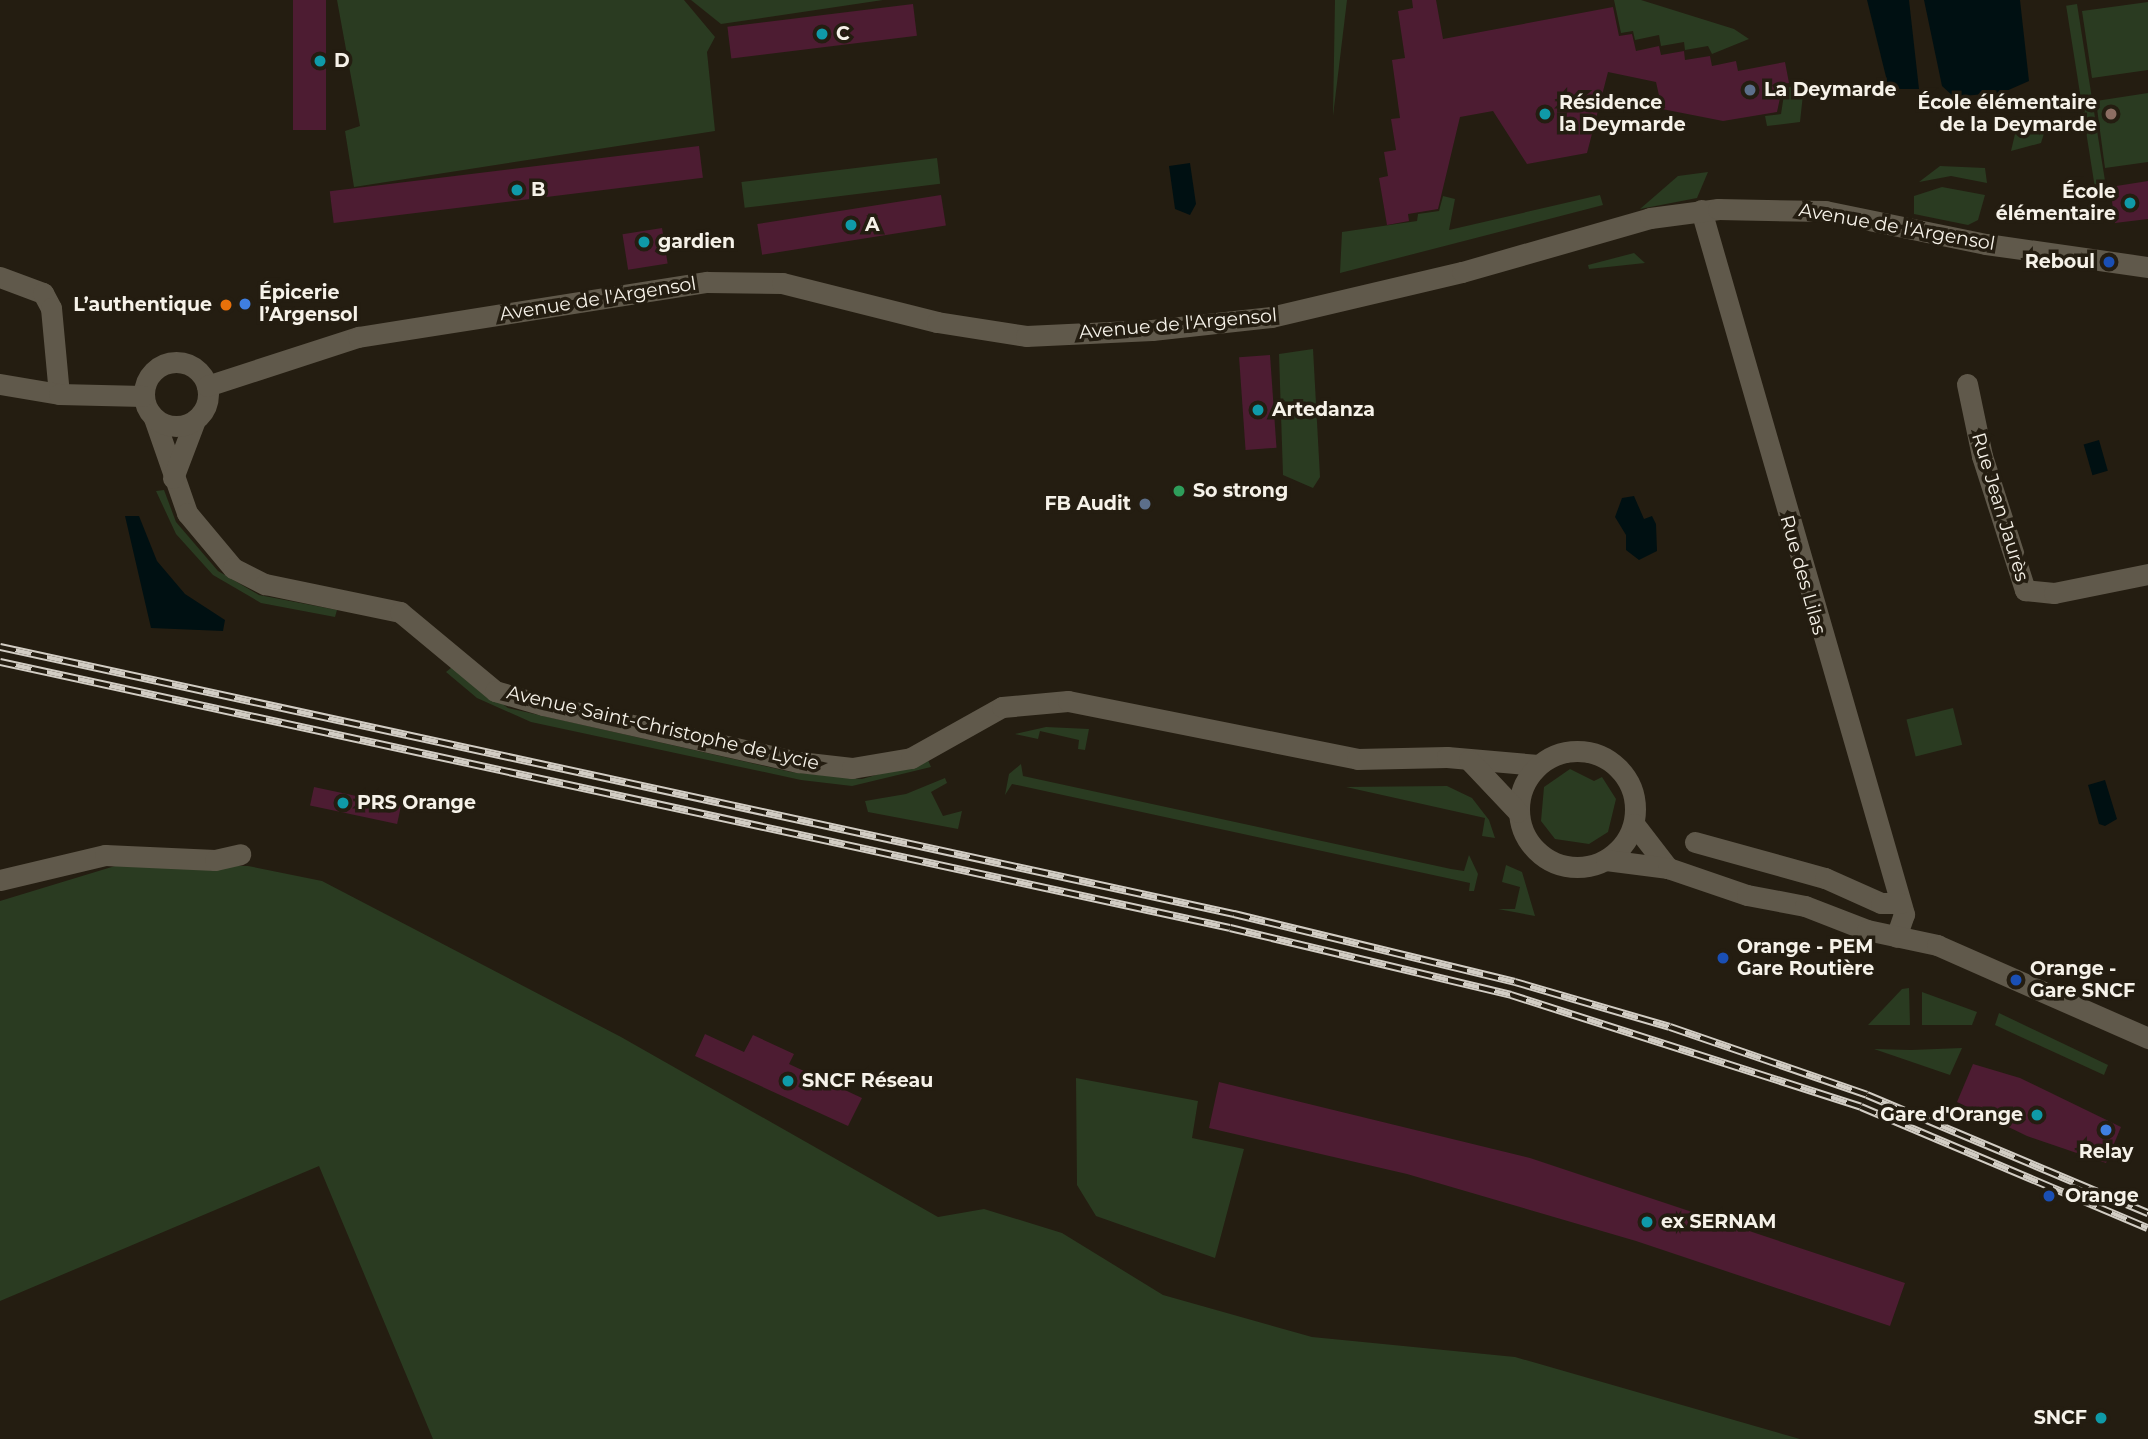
<!DOCTYPE html>
<html>
<head>
<meta charset="utf-8">
<style>
	body { margin:0 }
	#map { position:relative; width:2148px; height:1439px; overflow:hidden; background:#241d11; font-family:Montserrat,sans-serif }
	div>[style] { position:absolute }
	[style*='--x'] { left:calc(var(--x)*1px); top:calc(var(--y)*1px); width:calc(var(--w)*1px); rotate:calc(var(--a)*1deg) }
	.green>* { inset:0; background:#2a3b21; transform-origin:0 0 }
	.water>* { inset:0; background:#001012; transform-origin:0 0 }
	.building>* { inset:0; background:#4d1c32; transform-origin:0 0 }
	.street>* { height:21px; margin:-10.5px; padding:0 10.5px; transform-origin:10.5px; border-radius:10.5px; background:#60594b }
	.street>.ring { margin:-10.5px; padding:0; box-sizing:content-box; background:none; border:21px solid #60594b; border-radius:50% }
	.secondary>* { height:21px; margin:-10.5px; padding:0 10.5px; transform-origin:10.5px; border-radius:10.5px; background:#60594b }
	.secondary>.ring { margin:-10.5px; padding:0; box-sizing:content-box; background:none; border:21px solid #60594b; border-radius:50% }
	.rail>* { height:8px; margin-top:-4px; transform-origin:0; background:repeating-linear-gradient(90deg,#241d11 0 16px,#d2cdc4 0 32px); box-sizing:border-box; border-block:2px solid #d2cdc4 }
	.dots>* { width:19px; height:19px; translate:-50% -50%; box-sizing:border-box; border:4px solid #241d11; border-radius:50% }
	span { translate:-50% -50%; white-space:nowrap; text-align:center; line-height:1.15; -webkit-text-stroke:7px #241d11; paint-order:stroke }
	.poi-label { font-size:19px; color:#f6f2e9; font-weight:700 }
	.left { translate:0 -50%; text-align:left }
	.right { translate:-100% -50%; text-align:right }
	.street-label { font-size:19px; color:#f6f2e9 }
</style>
</head>
<body>
<div id="map">
	<div class="green">
		<div style="clip-path:polygon(337px 0,684px 0,715px 37px,707px 52px,715px 131px,354px 187px,345px 131px,360px 126px)"></div>
		<div style="clip-path:polygon(691px 0,883px 0,721px 24px)"></div>
		<div style="clip-path:polygon(1335px 0,1347px 0,1333px 116px)"></div>
		<div style="clip-path:polygon(1614px 0,1641px 0,1734px 29px,1749px 39px,1712px 54px,1708px 46px,1685px 50px,1684px 42px,1661px 46px,1659px 35px,1635px 40px,1633px 31px,1621px 33px)"></div>
		<div style="clip-path:polygon(2148px 2px,2148px 70px,2092px 78px,2082px 11px)"></div>
		<div style="left:2077px;top:4px;width:188px;height:11px;rotate:81deg"></div>
		<div style="clip-path:polygon(1804px 85px,1800px 122px,1767px 126px,1765px 116px,1781px 114px,1785px 88px)"></div>
		<div style="clip-path:polygon(2148px 93px,2148px 162px,2105px 168px,2096px 101px)"></div>
		<div style="clip-path:polygon(2047px 124px,2041px 143px,2011px 151px,2015px 134px)"></div>
		<div style="left:937px;top:158px;width:26px;height:197px;rotate:83deg"></div>
		<div style="clip-path:polygon(1940px 166px,1985px 168px,1987px 183px,1951px 176px,1919px 182px)"></div>
		<div style="clip-path:polygon(1708px 172px,1697px 198px,1640px 209px,1678px 176px)"></div>
		<div style="clip-path:polygon(1942px 187px,1985px 195px,1978px 220px,1968px 225px,1914px 214px,1914px 196px)"></div>
		<div style="clip-path:polygon(1600px 195px,1603px 205px,1340px 273px,1342px 232px,1417px 221px,1418px 214px,1439px 211px,1443px 196px,1455px 199px,1449px 230px)"></div>
		<div style="clip-path:polygon(1634px 253px,1645px 263px,1589px 269px,1588px 265px)"></div>
		<div style="clip-path:polygon(1313px 349px,1320px 477px,1313px 488px,1283px 475px,1279px 354px)"></div>
		<div style="clip-path:polygon(164px 490px,176px 522px,218px 571px,259px 595px,337px 610px,335px 617px,261px 603px,213px 575px,176px 534px,156px 491px)"></div>
		<div style="clip-path:polygon(452px 667px,508px 708px,791px 772px,862px 779px,928px 760px,931px 767px,852px 786px,801px 780px,531px 722px,477px 698px,446px 672px)"></div>
		<div style="left:1953px;top:708px;width:38px;height:48px;rotate:76deg"></div>
		<div style="clip-path:polygon(1046px 727px,1089px 729px,1085px 750px,1078px 749px,1079px 740px,1040px 731px,1038px 739px,1015px 734px)"></div>
		<div style="clip-path:polygon(1021px 764px,1023px 776px,1451px 869px,1464px 871px,1469px 855px,1478px 874px,1474px 891px,1469px 891px,1470px 883px,1012px 784px,1005px 795px,1009px 774px)"></div>
		<div style="clip-path:polygon(1570px 769px,1594px 781px,1602px 777px,1616px 799px,1608px 832px,1589px 844px,1555px 839px,1541px 821px,1544px 787px)"></div>
		<div style="clip-path:polygon(945px 778px,947px 783px,931px 792px,943px 816px,962px 811px,958px 829px,868px 812px,865px 801px,906px 794px)"></div>
		<div style="clip-path:polygon(1447px 786px,1472px 798px,1489px 820px,1495px 838px,1482px 836px,1485px 818px,1346px 787px)"></div>
		<div style="clip-path:polygon(1506px 865px,1522px 872px,1535px 916px,1498px 909px,1515px 909px,1520px 887px,1502px 882px)"></div>
		<div style="clip-path:polygon(115px 866px,248px 866px,322px 881px,621px 1037px,938px 1217px,984px 1209px,1062px 1233px,1163px 1295px,1312px 1337px,1515px 1357px,1800px 1439px,433px 1439px,319px 1166px,0 1301px,0 901px)"></div>
		<div style="clip-path:polygon(1909px 988px,1910px 1025px,1868px 1025px,1902px 989px)"></div>
		<div style="clip-path:polygon(1922px 992px,1977px 1012px,1972px 1025px,1922px 1025px)"></div>
		<div style="clip-path:polygon(1999px 1013px,2108px 1065px,2104px 1075px,1995px 1025px)"></div>
		<div style="clip-path:polygon(1962px 1048px,1950px 1075px,1874px 1049px,1911px 1050px)"></div>
		<div style="clip-path:polygon(1076px 1078px,1198px 1101px,1192px 1138px,1244px 1149px,1215px 1258px,1096px 1216px,1077px 1185px)"></div>
	</div>
	<div class="water">
		<div style="clip-path:polygon(1867px 0,1909px 0,1919px 89px,1889px 89px)"></div>
		<div style="clip-path:polygon(1924px 0,2020px 0,2029px 81px,2004px 92px,1954px 97px,1942px 86px)"></div>
		<div style="clip-path:polygon(1190px 163px,1196px 204px,1190px 215px,1175px 209px,1169px 166px)"></div>
		<div style="left:2099px;top:440px;width:32px;height:16px;rotate:74deg"></div>
		<div style="clip-path:polygon(1634px 496px,1644px 519px,1652px 516px,1656px 524px,1657px 551px,1639px 560px,1626px 550px,1626px 535px,1615px 517px,1622px 498px)"></div>
		<div style="clip-path:polygon(125px 516px,139px 516px,157px 561px,185px 594px,225px 620px,223px 631px,151px 628px)"></div>
		<div style="clip-path:polygon(2105px 780px,2117px 819px,2105px 826px,2099px 824px,2088px 785px)"></div>
	</div>
	<div class="building">
		<div style="left:293px;top:0;width:33px;height:130px"></div>
		<div style="clip-path:polygon(1412px 0,1436px 0,1443px 39px,1613px 7px,1619px 36px,1632px 34px,1636px 51px,1659px 46px,1661px 55px,1684px 51px,1685px 60px,1710px 56px,1712px 66px,1736px 61px,1738px 71px,1785px 62px,1789px 83px,1783px 84px,1777px 112px,1723px 121px,1662px 109px,1656px 82px,1608px 72px,1587px 153px,1527px 164px,1493px 111px,1460px 117px,1438px 209px,1408px 214px,1409px 221px,1387px 225px,1379px 178px,1388px 176px,1384px 152px,1396px 150px,1391px 119px,1400px 118px,1392px 60px,1405px 58px,1398px 11px,1413px 8px)"></div>
		<div style="left:913px;top:4px;width:32px;height:187px;rotate:83deg"></div>
		<div style="left:699px;top:146px;width:32px;height:372px;rotate:83deg"></div>
		<div style="clip-path:polygon(2148px 181px,2148px 219px,2115px 223px,2110px 187px)"></div>
		<div style="left:941px;top:195px;width:31px;height:186px;rotate:81deg"></div>
		<div style="left:662px;top:228px;width:36px;height:40px;rotate:81deg"></div>
		<div style="left:1270px;top:355px;width:93px;height:31px;rotate:86deg"></div>
		<div style="left:314px;top:787px;width:89px;height:19px;rotate:12deg"></div>
		<div style="clip-path:polygon(705px 1034px,744px 1052px,753px 1035px,794px 1054px,789px 1064px,862px 1098px,848px 1126px,695px 1056px)"></div>
		<div style="clip-path:polygon(1973px 1064px,2020px 1078px,2121px 1127px,2106px 1163px,2027px 1136px,1957px 1102px)"></div>
		<div style="clip-path:polygon(1219px 1082px,1530px 1158px,1905px 1283px,1890px 1326px,1636px 1241px,1407px 1174px,1209px 1128px)"></div>
	</div>
	<div class="street">
		<div style="--x:1701;--y:210;--w:733;--a:73.91"></div>
		<div style="--x:1904;--y:914;--w:24;--a:109"></div>
		<div style="--x:0;--y:277;--w:46;--a:20.4"></div>
		<div style="--x:43;--y:293;--w:17;--a:62"></div>
		<div style="--x:51;--y:308;--w:86;--a:84.7"></div>
		<div style="--x:1967;--y:384;--w:74;--a:78.2"></div>
		<div style="--x:1982;--y:456;--w:141;--a:72.2"></div>
		<div style="--x:2025;--y:590;--w:29;--a:6"></div>
		<div style="--x:2054;--y:593;--w:96;--a:-11.4"></div>
		<div style="--x:154;--y:418;--w:101;--a:70.8"></div>
		<div style="--x:187;--y:513;--w:72;--a:50.1"></div>
		<div style="--x:233;--y:568;--w:36;--a:27"></div>
		<div style="--x:265;--y:584;--w:138;--a:11.7"></div>
		<div style="--x:400;--y:612;--w:124;--a:39.7"></div>
		<div style="--x:495;--y:691;--w:50;--a:16.3"></div>
		<div style="--x:543;--y:705;--w:262;--a:12.6"></div>
		<div style="--x:799;--y:762;--w:53;--a:6.5"></div>
		<div style="--x:852;--y:768;--w:60;--a:-9.6"></div>
		<div style="--x:911;--y:758;--w:104;--a:-29.3"></div>
		<div style="--x:1002;--y:707;--w:66;--a:-5.2"></div>
		<div style="--x:1068;--y:701;--w:295;--a:11.3"></div>
		<div style="--x:1357;--y:759;--w:90;--a:-1.3"></div>
		<div style="--x:1447;--y:757;--w:91;--a:5"></div>
		<div style="--x:173;--y:478;--w:62;--a:-69.2"></div>
		<div class="ring" style="left:1519px;top:751px;width:95px;height:95px"></div>
		<div style="--x:1469;--y:760;--w:71;--a:46.7"></div>
		<div style="--x:1634;--y:824;--w:56;--a:52.3"></div>
		<div style="--x:1695;--y:842;--w:135;--a:15.5"></div>
		<div style="--x:1825;--y:878;--w:61;--a:24.1"></div>
		<div style="--x:1881;--y:903;--w:19;--a:0"></div>
		<div style="--x:1606;--y:860;--w:63;--a:7.4"></div>
		<div style="--x:1668;--y:868;--w:83;--a:18.9"></div>
		<div style="--x:1747;--y:895;--w:59;--a:10.7"></div>
		<div style="--x:1805;--y:906;--w:66;--a:21.2"></div>
		<div style="--x:1867;--y:930;--w:72;--a:12.1"></div>
		<div style="--x:1937;--y:945;--w:231;--a:23.8"></div>
		<div style="--x:0;--y:880;--w:108;--a:-13.4"></div>
		<div style="--x:105;--y:855;--w:110;--a:2.6"></div>
		<div style="--x:215;--y:860;--w:26;--a:-13"></div>
	</div>
	<div class="secondary">
		<div class="ring" style="left:144px;top:362px;width:43px;height:43px"></div>
		<div style="--x:0;--y:384;--w:60;--a:9.6"></div>
		<div style="--x:59;--y:394;--w:84;--a:1.4"></div>
		<div style="--x:207;--y:386;--w:159;--a:-18"></div>
		<div style="--x:358;--y:337;--w:353;--a:-9"></div>
		<div style="--x:707;--y:282;--w:75;--a:0.8"></div>
		<div style="--x:782;--y:283;--w:160;--a:14.1"></div>
		<div style="--x:937;--y:322;--w:90;--a:8.9"></div>
		<div style="--x:1026;--y:336;--w:126;--a:-2.7"></div>
		<div style="--x:1152;--y:330;--w:120;--a:-6.2"></div>
		<div style="--x:1271;--y:317;--w:196;--a:-13.3"></div>
		<div style="--x:1462;--y:272;--w:196;--a:-16"></div>
		<div style="--x:1650;--y:218;--w:69;--a:-7.5"></div>
		<div style="--x:1718;--y:209;--w:107;--a:1.1"></div>
		<div style="--x:1825;--y:211;--w:164;--a:11.6"></div>
		<div style="--x:1986;--y:244;--w:164;--a:8.1"></div>
	</div>
	<div class="rail">
		<div style="--x:0;--y:647;--w:1263;--a:12.21"></div>
		<div style="--x:1234;--y:914;--w:289;--a:13.6"></div>
		<div style="--x:1515;--y:982;--w:161;--a:16.2"></div>
		<div style="--x:1670;--y:1027;--w:208;--a:19"></div>
		<div style="--x:1867;--y:1095;--w:305;--a:22.8"></div>
		<div style="--x:0;--y:662;--w:1258;--a:12.2"></div>
		<div style="--x:1230;--y:928;--w:289;--a:13.4"></div>
		<div style="--x:1511;--y:995;--w:367;--a:17.7"></div>
		<div style="--x:1861;--y:1107;--w:311;--a:22.9"></div>
	</div>
	<div class="dots">
		<div style="left:822px;top:34px;background:#0f9aa8"></div>
		<div style="left:320px;top:61px;background:#0f9aa8"></div>
		<div style="left:1750px;top:90px;background:#5c6f8a"></div>
		<div style="left:1545px;top:114px;background:#0f9aa8"></div>
		<div style="left:2111px;top:114px;background:#8d6e63"></div>
		<div style="left:517px;top:190px;background:#0f9aa8"></div>
		<div style="left:2130px;top:203px;background:#0f9aa8"></div>
		<div style="left:851px;top:225px;background:#0f9aa8"></div>
		<div style="left:644px;top:242px;background:#0f9aa8"></div>
		<div style="left:2109px;top:262px;background:#1a4fb4"></div>
		<div style="left:245px;top:304px;background:#3f7fe0"></div>
		<div style="left:226px;top:305px;background:#e8710a"></div>
		<div style="left:1258px;top:410px;background:#0f9aa8"></div>
		<div style="left:1179px;top:491px;background:#2e9e5b"></div>
		<div style="left:1145px;top:504px;background:#5c6f8a"></div>
		<div style="left:343px;top:803px;background:#0f9aa8"></div>
		<div style="left:1723px;top:958px;background:#1a4fb4"></div>
		<div style="left:2016px;top:980px;background:#1a4fb4"></div>
		<div style="left:788px;top:1081px;background:#0f9aa8"></div>
		<div style="left:2037px;top:1115px;background:#0f9aa8"></div>
		<div style="left:2106px;top:1130px;background:#3f7fe0"></div>
		<div style="left:2049px;top:1196px;background:#1a4fb4"></div>
		<div style="left:1647px;top:1222px;background:#0f9aa8"></div>
		<div style="left:2101px;top:1418px;background:#0f9aa8"></div>
	</div>
	<div class="poi-label">
		<span class="left" style="left:836px;top:34px">C</span>
		<span class="left" style="left:334px;top:61px">D</span>
		<span class="left" style="left:1764px;top:90px">La Deymarde</span>
		<span class="left" style="left:1559px;top:114px">Résidence<br>la Deymarde</span>
		<span class="right" style="left:2097px;top:114px">École élémentaire<br>de la Deymarde</span>
		<span class="left" style="left:531px;top:190px">B</span>
		<span class="right" style="left:2116px;top:203px">École<br>élémentaire</span>
		<span class="left" style="left:865px;top:225px">A</span>
		<span class="left" style="left:658px;top:242px">gardien</span>
		<span class="right" style="left:2095px;top:262px">Reboul</span>
		<span class="left" style="left:259px;top:304px">Épicerie<br>l’Argensol</span>
		<span class="right" style="left:212px;top:305px">L’authentique</span>
		<span class="left" style="left:1272px;top:410px">Artedanza</span>
		<span class="left" style="left:1193px;top:491px">So strong</span>
		<span class="right" style="left:1131px;top:504px">FB Audit</span>
		<span class="left" style="left:357px;top:803px">PRS Orange</span>
		<span class="left" style="left:1737px;top:958px">Orange - PEM<br>Gare Routière</span>
		<span class="left" style="left:2030px;top:980px">Orange -<br>Gare SNCF</span>
		<span class="left" style="left:802px;top:1081px">SNCF Réseau</span>
		<span class="right" style="left:2023px;top:1115px">Gare d'Orange</span>
		<span style="left:2106px;top:1152px">Relay</span>
		<span class="left" style="left:2065px;top:1196px">Orange</span>
		<span class="left" style="left:1661px;top:1222px">ex SERNAM</span>
		<span class="right" style="left:2087px;top:1418px">SNCF</span>
	</div>
	<div class="street-label">
		<span style="left:1897px;top:227px;rotate:10deg">Avenue de l'Argensol</span>
		<span style="left:598px;top:299px;rotate:-9deg">Avenue de l'Argensol</span>
		<span style="left:1178px;top:324px;rotate:-5deg">Avenue de l'Argensol</span>
		<span style="left:2000px;top:507px;rotate:73deg">Rue Jean Jaurès</span>
		<span style="left:1803px;top:575px;rotate:74deg">Rue des Lilas</span>
		<span style="left:663px;top:728px;rotate:13deg">Avenue Saint-Christophe de Lycie</span>
	</div>
</div>
</body>
</html>
